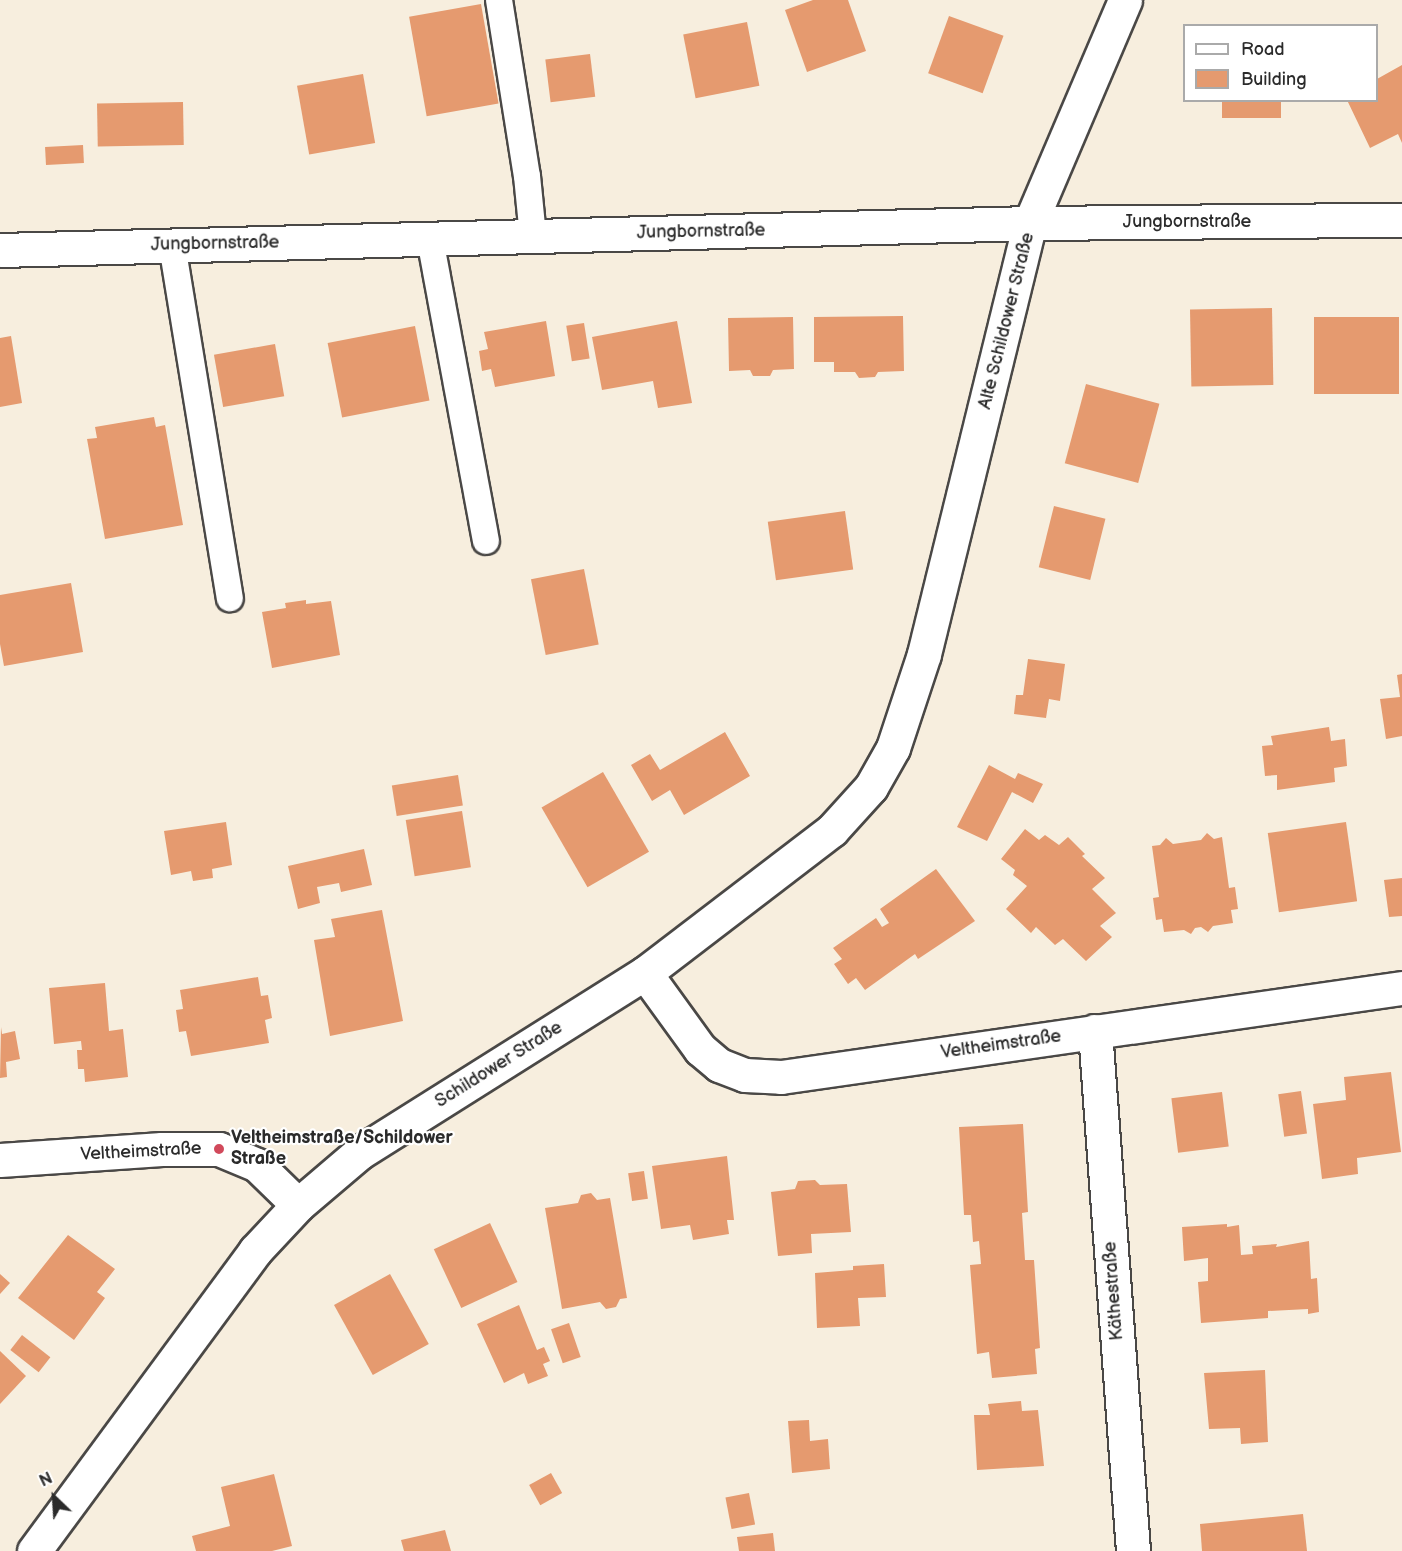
<!DOCTYPE html>
<html>
<head>
<meta charset="utf-8">
<style>
	body { margin:0 }
	#map { position:relative; width:1402px; height:1551px; overflow:hidden; background:#f7eede; font-family:"Balsamiq Sans",sans-serif }
	div>[style] { position:absolute }
	[style*='--x'] { left:calc(var(--x)*1px); top:calc(var(--y)*1px); width:calc(var(--w)*1px); rotate:calc(var(--a)*1deg) }
	.building>* { inset:0; background:#e59a6f; transform-origin:0 0 }
	.roads { filter:drop-shadow(2px 0 #4a4846) drop-shadow(-2px 0 #4a4846) drop-shadow(0 2px #4a4846) drop-shadow(0 -2px #4a4846) }
	.lane>* { height:26px; margin:-13px; padding:0 13px; transform-origin:13px; border-radius:13px; background:#fff }
	.street>* { height:33px; margin:-16.5px; padding:0 16.5px; transform-origin:16.5px; border-radius:16.5px; background:#fff }
	.dots>* { width:16px; height:16px; translate:-50% -50%; box-sizing:border-box; border:3px solid #fff; border-radius:50% }
	span { translate:-50% -50%; white-space:nowrap; text-align:center; line-height:1.15; -webkit-text-stroke:4.5px #fff; paint-order:stroke }
	.street-label { font-size:18px; color:#2b2b2b }
	.poi-label { font-size:18px; color:#2b2b2b; font-weight:700 }
	.left { translate:0 -50%; text-align:left }
	.legend { position:absolute; left:1183px; top:24px; width:195px; height:78px; box-sizing:border-box; background:#fff; border:2px solid #aaa; margin:0; padding:8px 10px; list-style:none; font-size:18px; color:#2b2b2b }
	.legend li { display:flex; align-items:center; gap:12px; height:30px }
	.legend b { width:30px; border:2px solid #aaa }
	.north { position:absolute; left:24px; top:1467px; width:60px; height:60px; -webkit-text-stroke:4px #fff; paint-order:stroke; rotate:335deg; font-size:16px; font-weight:700; line-height:24px; text-align:center; color:#2b2b2b }
	.north::after { content:''; display:block; margin:auto; width:21px; height:27px; background:#2b2b2b; clip-path:polygon(50% 0,100% 100%,50% 72%,0 100%) }
</style>
</head>
<body>
<div id="map">
	<div class="building">
		<div style="clip-path:polygon(813px 0,848px 0,866px 51px,807px 72px,785px 10px)"></div>
		<div style="left:481px;top:4px;width:101px;height:73px;rotate:80deg"></div>
		<div style="left:949px;top:16px;width:58px;height:61px;rotate:20deg"></div>
		<div style="left:747px;top:22px;width:65px;height:65px;rotate:79deg"></div>
		<div style="left:590px;top:54px;width:43px;height:45px;rotate:83deg"></div>
		<div style="clip-path:polygon(1402px 65px,1402px 143px,1398px 134px,1370px 148px,1347px 100px,1377px 100px,1377px 79px)"></div>
		<div style="left:363px;top:74px;width:70px;height:67px;rotate:80deg"></div>
		<div style="left:1222px;top:100px;width:59px;height:18px"></div>
		<div style="left:183px;top:102px;width:43px;height:86px;rotate:89deg"></div>
		<div style="left:83px;top:145px;width:18px;height:38px;rotate:87deg"></div>
		<div style="left:1272px;top:308px;width:77px;height:82px;rotate:89deg"></div>
		<div style="clip-path:polygon(903px 316px,904px 371px,878px 372px,875px 377px,859px 378px,855px 372px,834px 372px,834px 362px,814px 362px,814px 317px)"></div>
		<div style="clip-path:polygon(793px 317px,794px 369px,773px 370px,770px 376px,753px 376px,750px 370px,729px 371px,728px 318px)"></div>
		<div style="left:1314px;top:317px;width:85px;height:77px"></div>
		<div style="clip-path:polygon(546px 321px,555px 376px,495px 387px,491px 369px,482px 371px,479px 351px,488px 349px,484px 332px)"></div>
		<div style="clip-path:polygon(677px 321px,692px 403px,658px 408px,653px 381px,602px 390px,592px 337px)"></div>
		<div style="left:584px;top:323px;width:36px;height:18px;rotate:81deg"></div>
		<div style="left:415px;top:326px;width:76px;height:89px;rotate:79deg"></div>
		<div style="clip-path:polygon(11px 336px,22px 403px,0 407px,0 338px)"></div>
		<div style="left:275px;top:344px;width:53px;height:62px;rotate:80deg"></div>
		<div style="left:1086px;top:384px;width:76px;height:82px;rotate:15deg"></div>
		<div style="clip-path:polygon(154px 417px,156px 427px,165px 425px,183px 525px,105px 539px,87px 439px,97px 438px,95px 427px)"></div>
		<div style="left:1054px;top:506px;width:53px;height:63px;rotate:14deg"></div>
		<div style="left:845px;top:511px;width:59px;height:78px;rotate:82deg"></div>
		<div style="left:584px;top:569px;width:77px;height:54px;rotate:79deg"></div>
		<div style="clip-path:polygon(71px 583px,83px 652px,4px 666px,0 644px,0 595px)"></div>
		<div style="clip-path:polygon(306px 600px,306px 604px,331px 601px,340px 655px,272px 668px,262px 612px,286px 608px,285px 603px)"></div>
		<div style="clip-path:polygon(1028px 659px,1065px 664px,1060px 701px,1049px 699px,1046px 718px,1014px 714px,1016px 695px,1023px 695px)"></div>
		<div style="clip-path:polygon(1402px 674px,1402px 736px,1386px 739px,1380px 699px,1400px 697px,1397px 675px)"></div>
		<div style="clip-path:polygon(1329px 727px,1331px 741px,1345px 739px,1347px 766px,1334px 768px,1335px 782px,1277px 790px,1277px 775px,1265px 776px,1262px 746px,1273px 745px,1271px 736px)"></div>
		<div style="clip-path:polygon(725px 732px,750px 776px,684px 815px,670px 790px,652px 801px,631px 765px,650px 754px,660px 770px)"></div>
		<div style="clip-path:polygon(989px 765px,1015px 779px,1018px 773px,1043px 784px,1033px 803px,1012px 792px,987px 841px,957px 827px)"></div>
		<div style="left:603px;top:772px;width:92px;height:71px;rotate:60deg"></div>
		<div style="left:458px;top:775px;width:31px;height:67px;rotate:81deg"></div>
		<div style="left:462px;top:811px;width:57px;height:57px;rotate:81deg"></div>
		<div style="clip-path:polygon(226px 822px,232px 865px,212px 869px,213px 878px,193px 881px,191px 871px,171px 875px,164px 831px)"></div>
		<div style="left:1346px;top:822px;width:80px;height:79px;rotate:82deg"></div>
		<div style="clip-path:polygon(1025px 829px,1039px 840px,1045px 835px,1059px 845px,1068px 837px,1085px 854px,1082px 856px,1105px 878px,1092px 889px,1116px 913px,1100px 926px,1112px 937px,1086px 961px,1063px 939px,1055px 945px,1036px 927px,1031px 933px,1006px 909px,1027px 886px,1013px 875px,1015px 870px,1001px 859px)"></div>
		<div style="clip-path:polygon(1207px 833px,1214px 839px,1222px 837px,1229px 888px,1235px 887px,1238px 909px,1231px 910px,1233px 923px,1213px 926px,1208px 932px,1201px 927px,1195px 928px,1191px 934px,1184px 930px,1164px 932px,1162px 919px,1156px 920px,1153px 898px,1159px 897px,1152px 846px,1160px 845px,1166px 838px,1173px 844px,1201px 840px)"></div>
		<div style="clip-path:polygon(364px 849px,372px 885px,341px 892px,339px 883px,317px 887px,320px 903px,298px 909px,288px 866px)"></div>
		<div style="clip-path:polygon(936px 869px,975px 921px,918px 959px,915px 954px,865px 990px,856px 978px,848px 984px,834px 964px,842px 959px,833px 948px,876px 918px,882px 927px,889px 923px,880px 909px)"></div>
		<div style="clip-path:polygon(1402px 878px,1402px 916px,1389px 917px,1384px 880px)"></div>
		<div style="clip-path:polygon(382px 910px,403px 1021px,330px 1036px,314px 940px,335px 937px,331px 919px)"></div>
		<div style="clip-path:polygon(258px 977px,261px 996px,268px 995px,272px 1018px,265px 1020px,269px 1043px,191px 1056px,186px 1031px,179px 1032px,176px 1010px,183px 1009px,180px 990px)"></div>
		<div style="clip-path:polygon(105px 983px,109px 1031px,123px 1029px,128px 1077px,85px 1082px,84px 1069px,78px 1069px,77px 1050px,82px 1050px,81px 1041px,54px 1044px,49px 988px)"></div>
		<div style="clip-path:polygon(1px 1027px,2px 1034px,15px 1031px,20px 1059px,6px 1062px,7px 1077px,0 1078px)"></div>
		<div style="clip-path:polygon(1391px 1072px,1401px 1152px,1357px 1158px,1358px 1174px,1322px 1179px,1313px 1104px,1346px 1100px,1344px 1077px)"></div>
		<div style="left:1301px;top:1091px;width:43px;height:23px;rotate:82deg"></div>
		<div style="left:1222px;top:1092px;width:55px;height:51px;rotate:83deg"></div>
		<div style="clip-path:polygon(1023px 1124px,1028px 1212px,1022px 1213px,1025px 1260px,1034px 1260px,1040px 1348px,1035px 1349px,1037px 1374px,992px 1378px,989px 1352px,977px 1354px,970px 1265px,981px 1264px,979px 1241px,973px 1242px,971px 1215px,964px 1215px,959px 1127px)"></div>
		<div style="clip-path:polygon(727px 1156px,734px 1220px,727px 1220px,729px 1234px,693px 1240px,690px 1225px,661px 1229px,652px 1166px)"></div>
		<div style="left:644px;top:1171px;width:28px;height:16px;rotate:82deg"></div>
		<div style="clip-path:polygon(815px 1180px,820px 1185px,847px 1184px,851px 1232px,811px 1234px,812px 1253px,778px 1256px,771px 1192px,795px 1189px,798px 1181px)"></div>
		<div style="clip-path:polygon(591px 1193px,597px 1200px,610px 1198px,627px 1298px,620px 1299px,616px 1307px,606px 1309px,600px 1302px,562px 1309px,545px 1208px,578px 1203px,581px 1195px)"></div>
		<div style="left:490px;top:1223px;width:65px;height:62px;rotate:65deg"></div>
		<div style="clip-path:polygon(1227px 1224px,1227px 1227px,1239px 1225px,1241px 1255px,1253px 1254px,1252px 1246px,1277px 1244px,1276px 1247px,1309px 1241px,1311px 1279px,1317px 1278px,1319px 1312px,1308px 1314px,1308px 1309px,1268px 1311px,1268px 1318px,1201px 1323px,1198px 1282px,1208px 1281px,1208px 1258px,1184px 1261px,1182px 1227px)"></div>
		<div style="clip-path:polygon(68px 1235px,115px 1269px,97px 1292px,105px 1298px,74px 1340px,18px 1298px)"></div>
		<div style="clip-path:polygon(884px 1264px,886px 1297px,858px 1298px,860px 1326px,817px 1328px,815px 1273px,853px 1270px,853px 1266px)"></div>
		<div style="clip-path:polygon(0 1274px,10px 1283px,0 1294px)"></div>
		<div style="left:390px;top:1274px;width:80px;height:64px;rotate:61deg"></div>
		<div style="clip-path:polygon(519px 1305px,537px 1350px,544px 1347px,550px 1361px,543px 1364px,548px 1376px,528px 1384px,524px 1373px,504px 1383px,477px 1324px)"></div>
		<div style="left:569px;top:1323px;width:36px;height:19px;rotate:71deg"></div>
		<div style="left:22px;top:1335px;width:36px;height:19px;rotate:38deg"></div>
		<div style="clip-path:polygon(0 1351px,26px 1376px,0 1404px)"></div>
		<div style="clip-path:polygon(1265px 1370px,1268px 1442px,1241px 1444px,1240px 1428px,1209px 1429px,1204px 1373px)"></div>
		<div style="clip-path:polygon(1021px 1401px,1022px 1411px,1038px 1410px,1044px 1466px,977px 1470px,974px 1415px,990px 1415px,988px 1404px)"></div>
		<div style="clip-path:polygon(809px 1420px,810px 1441px,828px 1439px,830px 1469px,792px 1473px,788px 1421px)"></div>
		<div style="left:551px;top:1473px;width:23px;height:25px;rotate:61deg"></div>
		<div style="clip-path:polygon(274px 1474px,292px 1546px,272px 1551px,196px 1551px,192px 1536px,230px 1526px,221px 1487px)"></div>
		<div style="left:749px;top:1493px;width:32px;height:24px;rotate:79deg"></div>
		<div style="clip-path:polygon(1303px 1514px,1307px 1551px,1202px 1551px,1200px 1524px)"></div>
		<div style="clip-path:polygon(445px 1530px,451px 1551px,404px 1551px,401px 1540px)"></div>
		<div style="clip-path:polygon(773px 1533px,775px 1551px,739px 1551px,737px 1537px)"></div>
	</div>
	<div class="roads">
		<div class="lane">
			<div style="--x:499;--y:0;--w:178;--a:81"></div>
			<div style="--x:527;--y:176;--w:60;--a:84.3"></div>
			<div style="--x:430;--y:239;--w:307;--a:79.5"></div>
			<div style="--x:172;--y:245;--w:358;--a:80.7"></div>
		</div>
		<div class="street">
			<div style="--x:0;--y:250;--w:1030;--a:-1.5"></div>
			<div style="--x:1030;--y:223;--w:372;--a:-0.5"></div>
			<div style="--x:645;--y:973;--w:94;--a:54.1"></div>
			<div style="--x:700;--y:1049;--w:25;--a:40"></div>
			<div style="--x:719;--y:1065;--w:28;--a:21"></div>
			<div style="--x:745;--y:1075;--w:36;--a:3"></div>
			<div style="--x:781;--y:1077;--w:627;--a:-8.16"></div>
			<div style="--x:1095;--y:1031;--w:521;--a:85.82"></div>
			<div style="--x:0;--y:1160;--w:162;--a:-3.9"></div>
			<div style="--x:162;--y:1149;--w:57;--a:0"></div>
			<div style="--x:219;--y:1149;--w:41;--a:22.8"></div>
			<div style="--x:257;--y:1165;--w:57;--a:44.3"></div>
			<div style="--x:34;--y:1551;--w:373;--a:-53.6"></div>
			<div style="--x:255;--y:1251;--w:63;--a:-46.9"></div>
			<div style="--x:298;--y:1205;--w:80;--a:-40.4"></div>
			<div style="--x:359;--y:1153;--w:338;--a:-32.2"></div>
			<div style="--x:645;--y:973;--w:235;--a:-37.4"></div>
			<div style="--x:832;--y:830;--w:58;--a:-47.8"></div>
			<div style="--x:871;--y:787;--w:45;--a:-60.6"></div>
			<div style="--x:893;--y:748;--w:99;--a:-71.7"></div>
			<div style="--x:924;--y:654;--w:444;--a:-76.2"></div>
			<div style="--x:1030;--y:223;--w:242;--a:-66.9"></div>
		</div>
	</div>
	<div class="dots">
		<div style="left:219px;top:1149px;background:#d1495b"></div>
	</div>
	<div class="street-label">
		<span style="left:1187px;top:222px">Jungbornstraße</span>
		<span style="left:701px;top:232px;rotate:-1deg">Jungbornstraße</span>
		<span style="left:215px;top:244px;rotate:-1deg">Jungbornstraße</span>
		<span style="left:1007px;top:321px;rotate:-76deg">Alte Schildower Straße</span>
		<span style="left:1001px;top:1045px;rotate:-8deg">Veltheimstraße</span>
		<span style="left:499px;top:1065px;rotate:-32deg">Schildower Straße</span>
		<span style="left:141px;top:1152px;rotate:-3deg">Veltheimstraße</span>
		<span style="left:1114px;top:1291px;rotate:-94deg">Käthestraße</span>
	</div>
	<div class="poi-label">
		<span class="left" style="left:231px;top:1149px">Veltheimstraße/Schildower<br>Straße</span>
	</div>
	<ul class="legend">
	<li><b style="height:8px;background:#fff"></b>Road</li>
	<li><b style="height:16px;background:#e59a6f"></b>Building</li>
	</ul>
	<div class="north">N</div>
</div>
</body>
</html>
